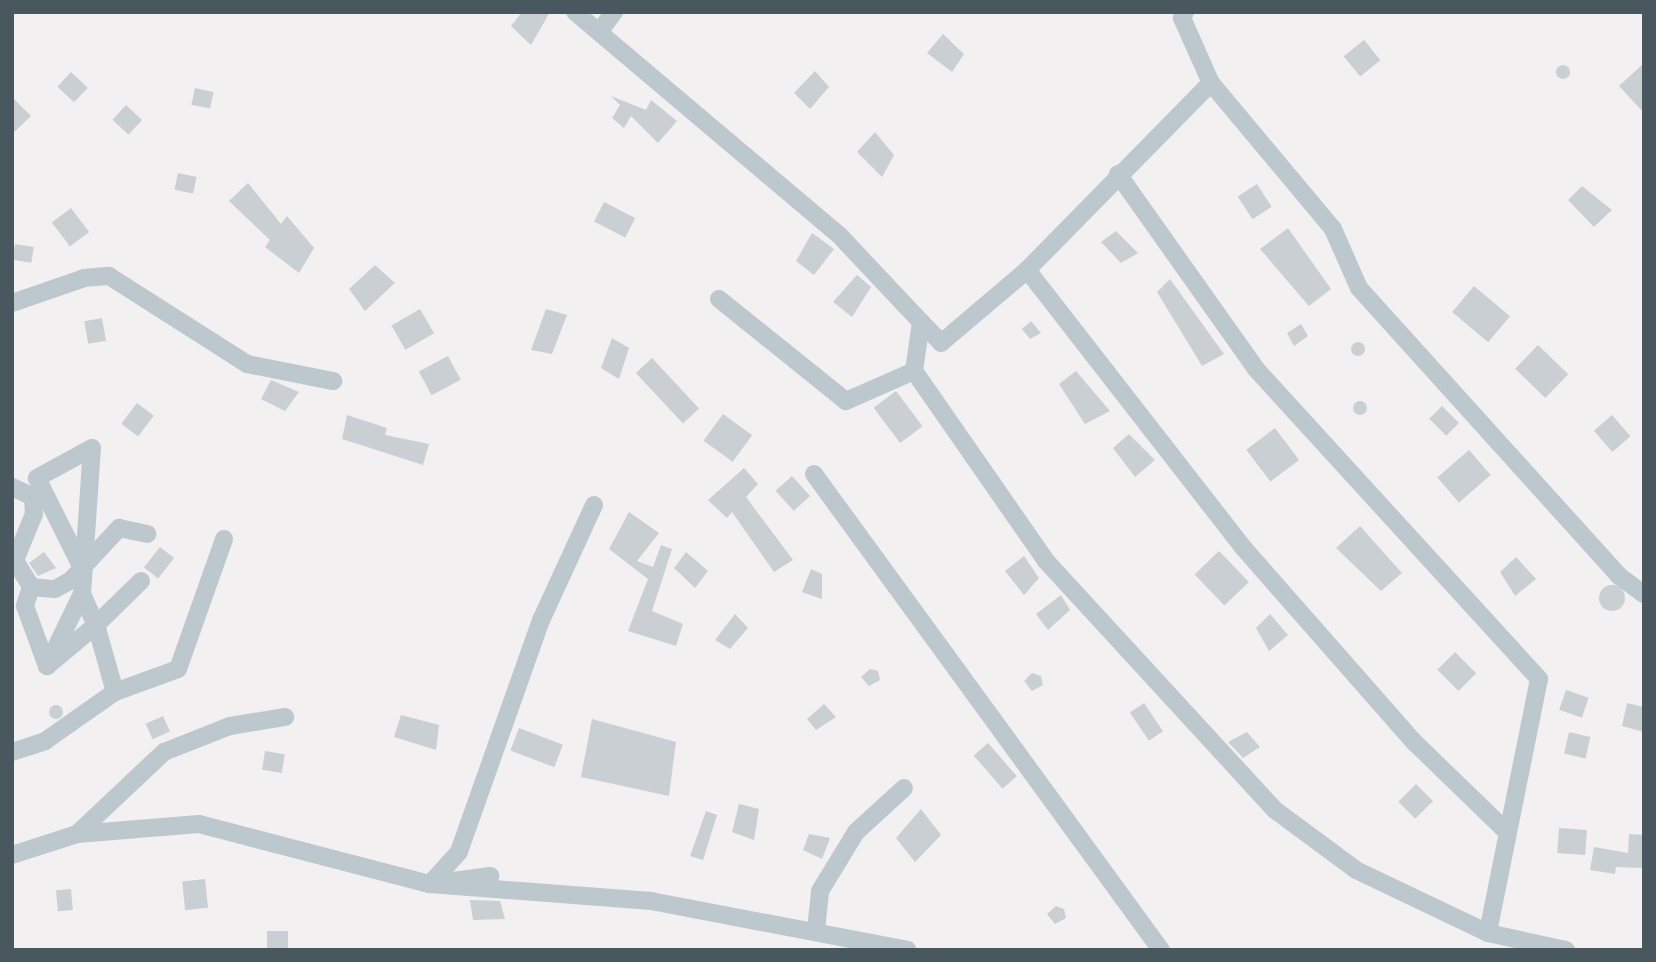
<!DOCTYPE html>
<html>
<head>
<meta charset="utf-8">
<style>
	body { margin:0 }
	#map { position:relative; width:1656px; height:962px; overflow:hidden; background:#f3f0f1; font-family:Poppins,sans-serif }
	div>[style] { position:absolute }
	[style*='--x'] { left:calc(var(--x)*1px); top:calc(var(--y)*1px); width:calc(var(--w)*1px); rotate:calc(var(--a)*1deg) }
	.building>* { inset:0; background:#cacfd3; transform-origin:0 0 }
	.round { border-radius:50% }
	.street>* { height:18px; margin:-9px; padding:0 9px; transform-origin:9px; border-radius:9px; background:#bcc8cd }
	span { translate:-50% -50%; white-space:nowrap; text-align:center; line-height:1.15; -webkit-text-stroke:5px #fff; paint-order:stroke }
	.frame { position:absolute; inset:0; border:14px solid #48585e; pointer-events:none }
</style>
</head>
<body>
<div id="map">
	<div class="building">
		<div style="clip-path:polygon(522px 12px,550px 12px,531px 45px,511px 26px)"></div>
		<div style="clip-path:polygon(943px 34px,964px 54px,952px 72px,927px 53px)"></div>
		<div style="left:1364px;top:40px;width:26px;height:26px;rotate:51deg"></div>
		<div style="clip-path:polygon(1644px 63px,1644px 113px,1619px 86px)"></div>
		<div class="round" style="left:1556px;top:65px;width:14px;height:14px"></div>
		<div style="clip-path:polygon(815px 71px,829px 87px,810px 109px,794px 93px)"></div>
		<div style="left:71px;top:72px;width:23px;height:20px;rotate:43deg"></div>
		<div style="left:195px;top:88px;width:19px;height:17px;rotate:12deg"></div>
		<div style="clip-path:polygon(611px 96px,646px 110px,651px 100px,677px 121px,658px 143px,631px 116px,624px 128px,612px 118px,620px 105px)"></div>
		<div style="clip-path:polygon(12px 97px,31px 116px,12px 134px)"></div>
		<div style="left:126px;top:105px;width:22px;height:20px;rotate:43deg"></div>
		<div style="clip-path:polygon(875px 132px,894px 155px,882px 177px,857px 152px)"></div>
		<div style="left:178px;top:173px;width:19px;height:17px;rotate:12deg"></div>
		<div style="clip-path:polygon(248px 183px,281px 224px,287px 216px,314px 248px,299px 273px,265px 247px,270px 240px,229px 201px)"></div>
		<div style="left:1257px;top:184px;width:27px;height:23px;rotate:57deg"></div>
		<div style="clip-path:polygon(1582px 186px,1612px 210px,1594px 227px,1568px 200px)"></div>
		<div style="left:604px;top:202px;width:35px;height:22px;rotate:27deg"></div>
		<div style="left:71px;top:208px;width:30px;height:24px;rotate:53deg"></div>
		<div style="clip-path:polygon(1288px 228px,1331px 289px,1309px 306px,1260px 249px)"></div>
		<div style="clip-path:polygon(1116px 231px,1138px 253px,1121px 263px,1101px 242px)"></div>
		<div style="clip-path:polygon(812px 233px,834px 249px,814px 275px,796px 261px)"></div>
		<div style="left:15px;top:244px;width:19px;height:16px;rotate:9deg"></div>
		<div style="clip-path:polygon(375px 265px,395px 283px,365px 311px,349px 289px)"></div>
		<div style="clip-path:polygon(857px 275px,871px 287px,852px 317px,833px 302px)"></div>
		<div style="clip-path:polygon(1170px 279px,1224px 354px,1202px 366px,1157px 292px)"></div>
		<div style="left:1474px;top:286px;width:47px;height:34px;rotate:40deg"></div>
		<div style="left:420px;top:309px;width:28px;height:33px;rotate:60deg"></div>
		<div style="clip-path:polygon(546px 309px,567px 315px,552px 354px,531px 350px)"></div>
		<div style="left:102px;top:318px;width:23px;height:18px;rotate:80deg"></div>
		<div style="clip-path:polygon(1031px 321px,1041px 333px,1030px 339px,1022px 329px)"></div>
		<div style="clip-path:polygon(1301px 324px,1308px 336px,1294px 346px,1287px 333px)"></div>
		<div style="clip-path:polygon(612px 338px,629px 348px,619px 379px,601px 368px)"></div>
		<div class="round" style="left:1351px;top:342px;width:14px;height:14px"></div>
		<div style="left:1538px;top:345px;width:42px;height:33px;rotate:44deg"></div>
		<div style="left:448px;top:356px;width:27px;height:33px;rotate:62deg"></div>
		<div style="left:652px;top:358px;width:69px;height:22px;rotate:47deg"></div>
		<div style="clip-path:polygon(1076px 371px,1110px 411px,1085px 424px,1059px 384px)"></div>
		<div style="clip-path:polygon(271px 380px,299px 392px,285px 411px,261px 399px)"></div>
		<div style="left:896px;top:391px;width:44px;height:28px;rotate:53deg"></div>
		<div class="round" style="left:1353px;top:401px;width:14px;height:14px"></div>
		<div style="left:137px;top:403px;width:21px;height:26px;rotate:37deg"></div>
		<div style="left:1442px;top:406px;width:24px;height:18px;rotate:45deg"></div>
		<div style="left:723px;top:414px;width:36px;height:33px;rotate:36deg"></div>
		<div style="clip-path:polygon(347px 415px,387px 428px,385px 435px,429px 444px,423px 465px,342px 439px)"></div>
		<div style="left:1612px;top:415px;width:28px;height:24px;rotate:49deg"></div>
		<div style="left:1275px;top:428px;width:40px;height:36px;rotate:53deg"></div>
		<div style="clip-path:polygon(1129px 434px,1155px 460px,1135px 477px,1113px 448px)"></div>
		<div style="left:1469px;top:450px;width:33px;height:42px;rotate:49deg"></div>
		<div style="clip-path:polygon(744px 468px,758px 484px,746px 497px,793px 560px,774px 572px,732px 512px,727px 518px,708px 500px)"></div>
		<div style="left:792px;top:476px;width:27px;height:22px;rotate:48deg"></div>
		<div style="clip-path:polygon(629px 512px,659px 533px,637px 561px,653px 567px,661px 545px,672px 549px,652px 611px,683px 624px,676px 646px,628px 631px,648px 579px,609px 549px)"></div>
		<div style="clip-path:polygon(1360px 526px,1402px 573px,1381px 591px,1336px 548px)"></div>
		<div style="left:160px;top:547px;width:18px;height:26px;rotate:38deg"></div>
		<div style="left:1219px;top:551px;width:43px;height:34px;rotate:46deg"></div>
		<div style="clip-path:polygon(44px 552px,56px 568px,38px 576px,29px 563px)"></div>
		<div style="clip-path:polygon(686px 552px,708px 571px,695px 588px,674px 568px)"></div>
		<div style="clip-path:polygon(1024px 556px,1039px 578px,1024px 595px,1005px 571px)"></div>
		<div style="clip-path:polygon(1516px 557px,1536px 579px,1515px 596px,1500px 572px)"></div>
		<div style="clip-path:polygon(811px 569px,822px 574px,822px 599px,802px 592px)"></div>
		<div class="round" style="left:1599px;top:585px;width:26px;height:26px"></div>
		<div style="clip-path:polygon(1061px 595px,1070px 610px,1048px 630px,1036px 614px)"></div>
		<div style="clip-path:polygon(735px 614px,748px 628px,730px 649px,715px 640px)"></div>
		<div style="clip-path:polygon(1270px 614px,1288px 635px,1269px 651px,1256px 628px)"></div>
		<div style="left:1455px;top:652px;width:30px;height:25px;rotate:45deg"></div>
		<div style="clip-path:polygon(870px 669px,878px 671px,880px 680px,869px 686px,861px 677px)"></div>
		<div style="clip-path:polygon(1032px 673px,1041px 676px,1043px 685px,1032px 691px,1024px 681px)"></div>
		<div style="left:1566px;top:690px;width:24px;height:21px;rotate:19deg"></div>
		<div style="left:1144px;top:703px;width:34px;height:17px;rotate:56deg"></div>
		<div style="clip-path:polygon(1627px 703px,1644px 707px,1644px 732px,1622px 726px)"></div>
		<div style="clip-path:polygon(824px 704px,836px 717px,816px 730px,807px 719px)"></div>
		<div class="round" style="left:49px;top:705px;width:14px;height:14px"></div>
		<div style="clip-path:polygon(401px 715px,439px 725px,436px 750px,394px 737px)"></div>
		<div style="left:163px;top:716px;width:17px;height:19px;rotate:66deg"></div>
		<div style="clip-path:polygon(592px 719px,676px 742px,669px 796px,581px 777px)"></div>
		<div style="left:519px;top:728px;width:47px;height:24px;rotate:21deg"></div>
		<div style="clip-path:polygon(1247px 732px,1260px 747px,1243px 758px,1228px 742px)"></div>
		<div style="left:1569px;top:732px;width:22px;height:22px;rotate:13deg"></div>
		<div style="left:988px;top:743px;width:44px;height:19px;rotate:49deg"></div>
		<div style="left:265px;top:751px;width:20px;height:19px;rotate:9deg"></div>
		<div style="left:1416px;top:784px;width:24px;height:25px;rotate:45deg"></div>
		<div style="clip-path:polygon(739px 804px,759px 809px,754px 840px,732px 832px)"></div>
		<div style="clip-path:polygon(921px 809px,941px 835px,915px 862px,896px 838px)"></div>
		<div style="clip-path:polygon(706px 811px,717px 815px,703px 860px,690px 856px)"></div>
		<div style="left:1559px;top:828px;width:28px;height:25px;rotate:4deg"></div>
		<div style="clip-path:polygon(809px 834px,830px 838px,822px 859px,803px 850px)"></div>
		<div style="clip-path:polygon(1629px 834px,1644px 835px,1644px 868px,1616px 867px,1615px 874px,1590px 870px,1594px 847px,1628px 853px)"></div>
		<div style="left:205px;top:879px;width:29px;height:23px;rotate:84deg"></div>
		<div style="left:71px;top:889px;width:21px;height:15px;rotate:85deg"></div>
		<div style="clip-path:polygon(470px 900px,500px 901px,505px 919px,473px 920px)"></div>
		<div style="clip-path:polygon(1056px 906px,1064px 909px,1066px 918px,1055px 924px,1047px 914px)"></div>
		<div style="left:267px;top:931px;width:21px;height:19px"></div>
	</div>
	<div class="street">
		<div style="--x:575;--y:12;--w:347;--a:40.2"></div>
		<div style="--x:840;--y:236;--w:118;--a:46.7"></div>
		<div style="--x:921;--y:322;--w:49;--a:98.1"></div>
		<div style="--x:914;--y:371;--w:231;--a:55.2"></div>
		<div style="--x:1046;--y:561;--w:338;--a:47.4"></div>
		<div style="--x:1275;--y:810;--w:101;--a:36.5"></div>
		<div style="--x:1356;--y:870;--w:146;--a:25.5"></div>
		<div style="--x:1488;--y:933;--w:80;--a:12.3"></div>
		<div style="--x:1185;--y:12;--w:7;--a:117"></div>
		<div style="--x:1182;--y:18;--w:71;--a:66"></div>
		<div style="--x:599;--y:32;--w:25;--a:-53"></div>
		<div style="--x:1118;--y:174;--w:239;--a:54.7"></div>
		<div style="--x:1256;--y:369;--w:420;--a:47.6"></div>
		<div style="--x:1539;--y:679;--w:259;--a:101.4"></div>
		<div style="--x:719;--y:299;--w:163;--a:38.8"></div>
		<div style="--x:846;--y:401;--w:74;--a:-23.8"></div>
		<div style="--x:12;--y:303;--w:76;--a:-19.1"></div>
		<div style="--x:84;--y:278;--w:25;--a:-5"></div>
		<div style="--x:109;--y:276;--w:164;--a:32.5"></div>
		<div style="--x:247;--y:364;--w:88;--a:11.2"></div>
		<div style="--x:921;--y:322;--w:29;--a:46"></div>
		<div style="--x:941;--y:343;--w:113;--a:-40.3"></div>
		<div style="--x:814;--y:474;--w:589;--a:53.91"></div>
		<div style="--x:12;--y:487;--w:23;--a:25"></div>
		<div style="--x:33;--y:497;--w:17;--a:87"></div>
		<div style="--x:34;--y:514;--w:50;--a:112.4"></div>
		<div style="--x:594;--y:505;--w:127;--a:114.7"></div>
		<div style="--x:541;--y:620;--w:246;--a:109.5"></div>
		<div style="--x:459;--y:852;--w:43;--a:132.2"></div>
		<div style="--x:430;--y:884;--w:222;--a:4.4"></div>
		<div style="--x:651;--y:901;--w:261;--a:10.8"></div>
		<div style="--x:12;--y:556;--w:36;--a:58"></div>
		<div style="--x:31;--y:587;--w:20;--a:108"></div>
		<div style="--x:25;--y:606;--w:64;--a:69.9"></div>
		<div style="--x:31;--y:587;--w:24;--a:5"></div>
		<div style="--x:55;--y:589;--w:18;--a:-29"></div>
		<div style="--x:71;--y:580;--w:71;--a:-47.3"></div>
		<div style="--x:119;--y:528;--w:29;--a:12"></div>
		<div style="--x:82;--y:594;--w:146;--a:-86.1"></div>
		<div style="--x:92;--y:448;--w:63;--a:151.4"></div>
		<div style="--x:37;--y:478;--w:103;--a:63.4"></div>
		<div style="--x:82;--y:594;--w:34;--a:66"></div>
		<div style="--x:96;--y:625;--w:64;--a:140.1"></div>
		<div style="--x:47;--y:666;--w:80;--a:-64.1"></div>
		<div style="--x:115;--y:692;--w:70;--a:-105.8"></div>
		<div style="--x:96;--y:625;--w:63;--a:-44.4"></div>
		<div style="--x:12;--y:752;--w:35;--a:-18"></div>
		<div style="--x:45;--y:741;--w:85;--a:-35"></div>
		<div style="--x:115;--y:692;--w:67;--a:-20.1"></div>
		<div style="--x:178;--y:669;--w:138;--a:-70.5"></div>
		<div style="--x:1506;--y:831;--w:128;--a:-135.9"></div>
		<div style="--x:1414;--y:742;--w:261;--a:-131.3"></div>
		<div style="--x:1242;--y:546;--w:350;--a:-127.9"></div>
		<div style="--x:1027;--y:270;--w:262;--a:-45.5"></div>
		<div style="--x:1211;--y:83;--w:190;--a:50.1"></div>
		<div style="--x:1333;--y:229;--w:64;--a:66.2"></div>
		<div style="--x:1359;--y:288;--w:388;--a:47.9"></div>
		<div style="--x:1619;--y:576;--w:31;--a:36"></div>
		<div style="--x:77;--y:834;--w:120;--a:-43.3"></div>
		<div style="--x:164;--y:752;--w:71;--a:-21.5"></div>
		<div style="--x:230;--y:726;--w:56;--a:-9.3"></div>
		<div style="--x:12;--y:855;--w:68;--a:-17.9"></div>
		<div style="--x:77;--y:834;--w:122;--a:-4.7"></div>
		<div style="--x:199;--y:824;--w:239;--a:14.6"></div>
		<div style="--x:430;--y:884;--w:61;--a:-7.6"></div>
		<div style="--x:816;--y:930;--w:39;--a:-84"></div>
		<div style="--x:820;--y:891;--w:69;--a:-58.6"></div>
		<div style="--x:856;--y:832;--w:65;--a:-42.5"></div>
	</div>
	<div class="frame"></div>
</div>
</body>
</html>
